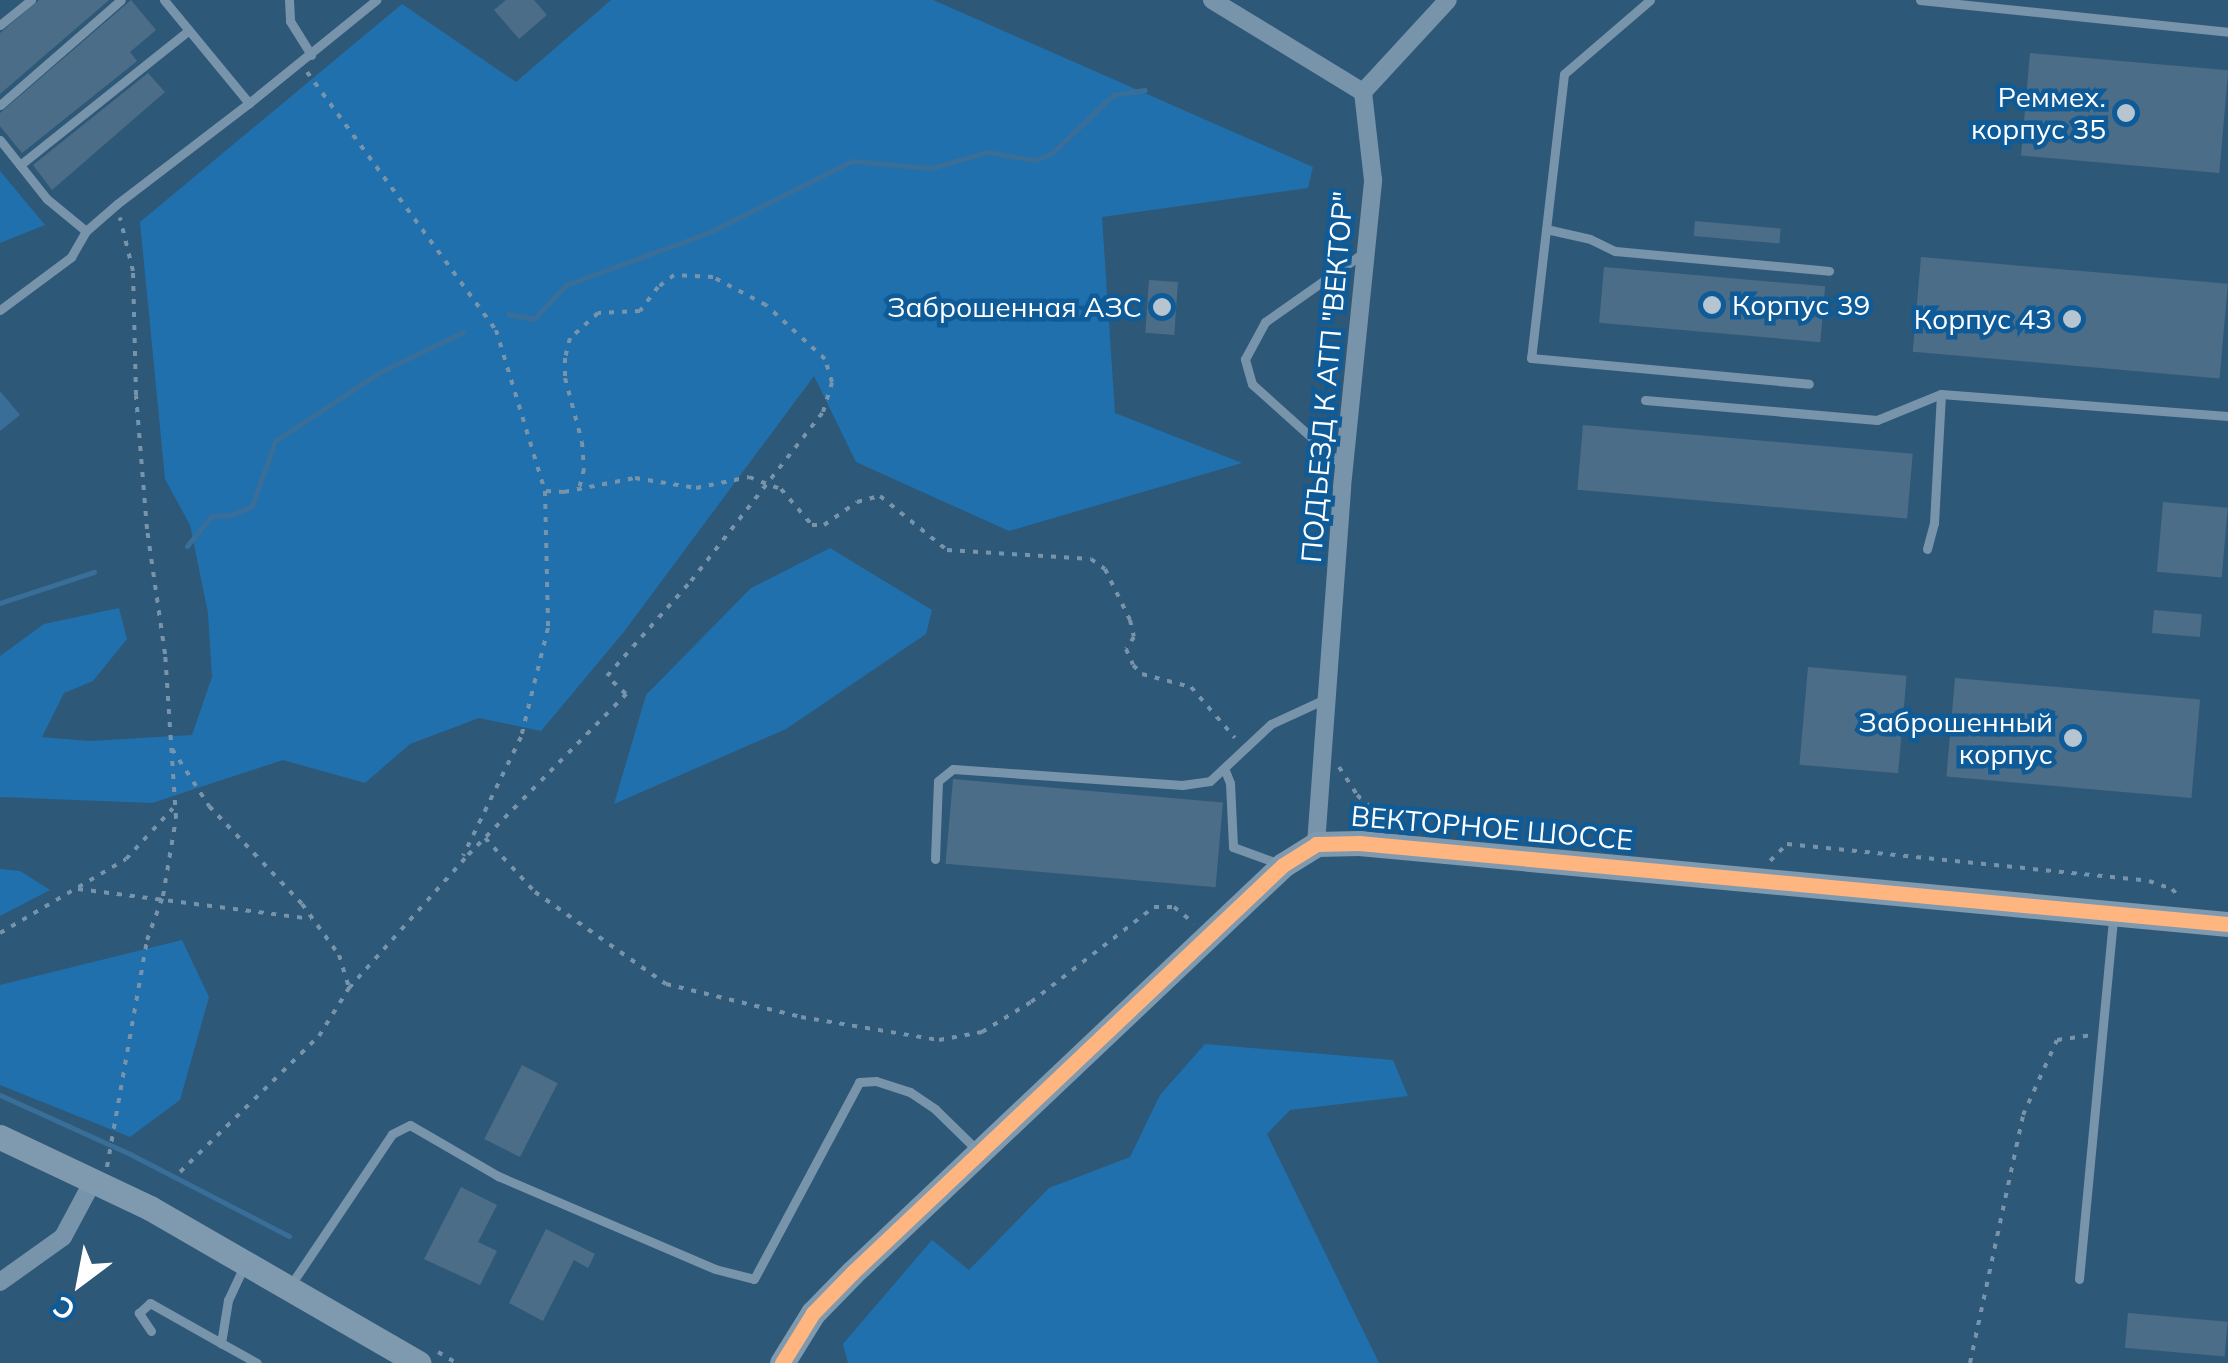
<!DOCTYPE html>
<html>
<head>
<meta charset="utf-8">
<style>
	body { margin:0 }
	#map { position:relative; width:2228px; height:1363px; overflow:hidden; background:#2e5878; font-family:Mulish,sans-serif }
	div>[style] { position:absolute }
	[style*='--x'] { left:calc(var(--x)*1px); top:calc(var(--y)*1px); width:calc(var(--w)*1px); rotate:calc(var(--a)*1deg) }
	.green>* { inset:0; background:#2070ad }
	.water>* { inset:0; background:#396e99 }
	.stream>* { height:5px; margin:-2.5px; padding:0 2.5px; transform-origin:2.5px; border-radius:2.5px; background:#396e99 }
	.building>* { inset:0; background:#4c6d87; transform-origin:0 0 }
	.path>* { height:4px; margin-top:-2px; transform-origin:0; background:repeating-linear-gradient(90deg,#7894ab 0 5px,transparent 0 13px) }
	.lane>* { height:9px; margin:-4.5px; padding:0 4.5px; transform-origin:4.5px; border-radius:4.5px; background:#7894ab }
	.street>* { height:18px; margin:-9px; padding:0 9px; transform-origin:9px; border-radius:9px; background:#7894ab }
	.secondary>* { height:25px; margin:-12.5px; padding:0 12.5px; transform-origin:12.5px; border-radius:12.5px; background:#7f9aaf }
	.bus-1>* { height:15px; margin:-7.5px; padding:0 7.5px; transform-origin:7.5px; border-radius:7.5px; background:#ffb580 }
	.dots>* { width:28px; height:28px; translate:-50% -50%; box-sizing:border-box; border:5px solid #0f5b98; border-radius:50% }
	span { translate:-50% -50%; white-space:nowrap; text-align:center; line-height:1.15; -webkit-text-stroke:9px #0f5b98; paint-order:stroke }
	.poi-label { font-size:28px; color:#fff }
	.right { translate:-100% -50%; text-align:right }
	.left { translate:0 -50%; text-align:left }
	.street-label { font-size:28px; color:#fff }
	.north { position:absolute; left:30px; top:1233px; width:100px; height:100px; -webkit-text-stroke:8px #0f5b98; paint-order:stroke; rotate:212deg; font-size:28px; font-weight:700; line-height:40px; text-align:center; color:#fff }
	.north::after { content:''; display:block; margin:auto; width:35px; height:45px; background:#fff; clip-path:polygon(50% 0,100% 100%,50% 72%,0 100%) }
</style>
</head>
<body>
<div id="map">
	<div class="green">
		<div style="clip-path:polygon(611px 0,933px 0,1313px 167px,1308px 188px,1102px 217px,1115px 413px,1242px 463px,1009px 531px,856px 462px,814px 376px,623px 633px,541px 731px,479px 718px,410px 744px,365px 783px,283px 760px,152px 803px,0 797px,0 656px,44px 624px,119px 608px,127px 639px,93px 681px,64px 693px,42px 737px,90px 741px,192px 735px,212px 677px,208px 613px,190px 525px,165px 479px,140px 222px,402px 4px,516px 82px)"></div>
		<div style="clip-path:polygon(0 171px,45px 225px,0 243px)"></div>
		<div style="clip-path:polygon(830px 548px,932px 610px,926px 634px,786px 729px,614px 804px,646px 695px,751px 588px)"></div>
		<div style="clip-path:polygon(0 869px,20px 871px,50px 890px,0 916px)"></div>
		<div style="clip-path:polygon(182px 940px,209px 997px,180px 1100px,130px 1137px,0 1085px,0 985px)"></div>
		<div style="clip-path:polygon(1205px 1044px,1393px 1060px,1408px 1096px,1290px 1110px,1267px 1134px,1379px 1363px,848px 1363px,843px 1344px,932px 1240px,969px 1270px,1049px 1188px,1130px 1157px,1160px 1095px)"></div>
	</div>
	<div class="water">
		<div style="clip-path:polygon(0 391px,20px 415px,0 431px)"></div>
	</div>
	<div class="stream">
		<div style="--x:508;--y:314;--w:26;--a:11"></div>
		<div style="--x:534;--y:319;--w:47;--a:-46.7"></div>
		<div style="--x:566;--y:285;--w:153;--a:-20.2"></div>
		<div style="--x:710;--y:232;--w:159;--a:-26.6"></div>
		<div style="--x:852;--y:161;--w:79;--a:5.1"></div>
		<div style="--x:931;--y:168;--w:58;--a:-15.9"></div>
		<div style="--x:987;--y:152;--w:49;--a:9.5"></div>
		<div style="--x:1035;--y:160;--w:18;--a:-22"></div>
		<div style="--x:1052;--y:153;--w:84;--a:-43.6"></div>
		<div style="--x:1113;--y:95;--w:32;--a:-9"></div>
		<div style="--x:187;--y:546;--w:38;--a:-51"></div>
		<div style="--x:211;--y:516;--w:20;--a:-3"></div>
		<div style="--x:231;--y:515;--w:23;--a:-23"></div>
		<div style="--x:252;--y:506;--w:69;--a:-70.5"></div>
		<div style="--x:275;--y:441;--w:126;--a:-33.3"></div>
		<div style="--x:380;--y:372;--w:92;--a:-25.7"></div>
		<div style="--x:0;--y:603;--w:99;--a:-18.3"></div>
		<div style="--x:0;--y:1095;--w:143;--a:24.4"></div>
		<div style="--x:130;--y:1154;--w:179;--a:27.3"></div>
	</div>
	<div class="building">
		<div style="clip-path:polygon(39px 0,109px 0,0 94px,0 33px)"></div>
		<div style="clip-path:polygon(131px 0,156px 30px,130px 52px,137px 61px,22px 153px,0 126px,0 113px)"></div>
		<div style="clip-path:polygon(506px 0,534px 0,547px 15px,519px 39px,494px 10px)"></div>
		<div style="left:2030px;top:53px;width:199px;height:103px;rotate:5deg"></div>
		<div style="clip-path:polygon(148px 73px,165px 92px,52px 190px,33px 165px)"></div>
		<div style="left:1695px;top:221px;width:86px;height:15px;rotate:5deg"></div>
		<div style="left:1921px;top:257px;width:308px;height:95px;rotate:5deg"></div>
		<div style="left:1604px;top:267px;width:222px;height:56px;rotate:5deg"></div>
		<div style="left:1149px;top:280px;width:29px;height:53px;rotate:4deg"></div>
		<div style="left:1583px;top:425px;width:331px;height:65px;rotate:5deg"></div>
		<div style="left:2163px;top:502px;width:65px;height:70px;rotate:5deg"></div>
		<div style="left:2154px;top:610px;width:48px;height:23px;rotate:5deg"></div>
		<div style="left:1808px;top:667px;width:99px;height:98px;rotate:5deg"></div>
		<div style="left:1955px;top:678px;width:246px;height:99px;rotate:5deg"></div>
		<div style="left:953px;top:779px;width:271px;height:85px;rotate:5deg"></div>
		<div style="left:522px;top:1065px;width:40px;height:83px;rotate:27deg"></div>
		<div style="clip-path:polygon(461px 1187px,497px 1205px,478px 1242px,497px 1251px,480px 1285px,424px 1259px)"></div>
		<div style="clip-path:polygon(546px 1229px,595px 1254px,588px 1268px,574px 1260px,543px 1321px,509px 1303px)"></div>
		<div style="left:2128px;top:1313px;width:100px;height:35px;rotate:5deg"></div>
	</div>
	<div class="path">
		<div style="--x:307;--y:72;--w:320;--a:53.8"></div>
		<div style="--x:496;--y:330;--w:168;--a:73.1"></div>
		<div style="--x:545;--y:491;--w:137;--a:88.7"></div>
		<div style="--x:548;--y:628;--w:112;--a:103.9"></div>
		<div style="--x:521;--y:737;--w:132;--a:116"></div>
		<div style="--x:546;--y:491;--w:18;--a:3"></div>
		<div style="--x:564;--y:492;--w:72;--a:-11.2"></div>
		<div style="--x:635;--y:478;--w:62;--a:9.3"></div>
		<div style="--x:696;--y:488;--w:54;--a:-11.7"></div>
		<div style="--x:749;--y:477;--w:34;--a:21"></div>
		<div style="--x:781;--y:489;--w:48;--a:49.3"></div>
		<div style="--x:812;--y:525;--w:12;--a:0"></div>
		<div style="--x:824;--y:525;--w:40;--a:-34.9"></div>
		<div style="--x:857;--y:502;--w:24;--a:-15"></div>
		<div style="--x:880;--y:496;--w:86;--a:38.9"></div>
		<div style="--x:947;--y:550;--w:144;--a:3.6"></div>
		<div style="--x:1091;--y:559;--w:17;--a:36"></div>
		<div style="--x:1105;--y:569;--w:57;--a:63.9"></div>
		<div style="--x:1130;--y:620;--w:17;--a:77"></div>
		<div style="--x:1134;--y:637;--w:14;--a:124"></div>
		<div style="--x:1126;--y:649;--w:17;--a:66"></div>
		<div style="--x:1133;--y:665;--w:13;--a:45"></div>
		<div style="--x:1142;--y:674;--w:51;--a:14.9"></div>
		<div style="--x:1191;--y:687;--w:67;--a:49.2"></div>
		<div style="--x:172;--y:749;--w:68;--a:57"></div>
		<div style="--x:209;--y:806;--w:135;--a:46.5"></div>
		<div style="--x:302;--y:904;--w:63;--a:54"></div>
		<div style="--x:339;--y:955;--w:34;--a:73"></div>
		<div style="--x:1339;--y:767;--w:33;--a:57"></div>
		<div style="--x:1357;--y:795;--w:42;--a:42.1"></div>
		<div style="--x:485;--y:838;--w:74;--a:47.2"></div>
		<div style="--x:535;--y:892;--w:160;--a:35.1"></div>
		<div style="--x:666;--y:984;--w:139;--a:13.7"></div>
		<div style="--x:801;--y:1017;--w:140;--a:9.5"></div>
		<div style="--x:939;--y:1040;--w:44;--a:-10.5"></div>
		<div style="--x:982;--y:1032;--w:57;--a:-31.5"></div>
		<div style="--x:1031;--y:1002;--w:155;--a:-37.7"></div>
		<div style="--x:1154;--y:907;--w:20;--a:0"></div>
		<div style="--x:1174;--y:907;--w:26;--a:39"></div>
		<div style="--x:1770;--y:861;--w:24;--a:-45"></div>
		<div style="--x:1787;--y:844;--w:364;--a:5.8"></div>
		<div style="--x:2149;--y:881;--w:24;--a:19"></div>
		<div style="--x:2172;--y:889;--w:13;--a:48"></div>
		<div style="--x:78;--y:889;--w:235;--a:7.3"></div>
		<div style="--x:0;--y:933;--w:146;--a:-30.4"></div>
		<div style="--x:126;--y:859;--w:69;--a:-47.3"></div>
		<div style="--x:107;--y:1167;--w:230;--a:-80"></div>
		<div style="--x:147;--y:940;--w:47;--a:-70"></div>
		<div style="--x:163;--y:896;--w:79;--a:-80.5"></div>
		<div style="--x:176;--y:818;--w:164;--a:-93.8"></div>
		<div style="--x:165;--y:654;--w:126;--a:-98.2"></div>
		<div style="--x:147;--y:529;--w:134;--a:-94.7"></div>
		<div style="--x:136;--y:395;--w:124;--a:-91.4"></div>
		<div style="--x:133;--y:271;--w:55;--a:-103.8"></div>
		<div style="--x:180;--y:1172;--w:194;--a:-44.4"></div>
		<div style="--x:319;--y:1036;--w:57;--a:-58"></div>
		<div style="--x:349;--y:988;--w:178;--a:-48.2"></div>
		<div style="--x:468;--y:855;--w:226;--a:-45.5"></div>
		<div style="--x:626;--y:694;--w:26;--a:-137"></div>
		<div style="--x:607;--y:676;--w:127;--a:-48.5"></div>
		<div style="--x:691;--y:581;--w:214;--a:-52"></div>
		<div style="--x:823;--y:412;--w:31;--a:-73"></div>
		<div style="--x:832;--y:382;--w:24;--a:-107"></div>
		<div style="--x:825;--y:359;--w:80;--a:-137.5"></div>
		<div style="--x:766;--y:305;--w:60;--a:-152.2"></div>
		<div style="--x:713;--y:277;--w:39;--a:-177"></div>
		<div style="--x:674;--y:275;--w:20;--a:143"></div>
		<div style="--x:658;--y:287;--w:30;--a:127"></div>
		<div style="--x:640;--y:311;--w:42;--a:177.3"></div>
		<div style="--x:598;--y:313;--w:38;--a:138"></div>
		<div style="--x:570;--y:338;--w:21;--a:104"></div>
		<div style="--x:565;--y:358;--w:20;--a:90"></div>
		<div style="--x:565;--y:378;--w:66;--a:75.1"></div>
		<div style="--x:582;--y:442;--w:27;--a:86"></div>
		<div style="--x:584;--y:469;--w:21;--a:104"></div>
		<div style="--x:438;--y:1352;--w:21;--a:31"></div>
		<div style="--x:1970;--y:1363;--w:254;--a:-77.9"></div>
		<div style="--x:2023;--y:1115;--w:82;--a:-65.6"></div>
		<div style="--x:2057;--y:1040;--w:34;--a:-8"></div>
	</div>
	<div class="lane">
		<div style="--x:164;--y:0;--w:134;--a:50.5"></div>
		<div style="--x:249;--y:103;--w:164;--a:-39"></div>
		<div style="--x:289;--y:0;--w:21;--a:87"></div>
		<div style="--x:290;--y:21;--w:40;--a:58"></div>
		<div style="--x:1650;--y:0;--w:113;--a:139.3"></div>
		<div style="--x:1564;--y:74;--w:286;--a:96.6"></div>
		<div style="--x:1531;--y:358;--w:279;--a:5.3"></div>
		<div style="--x:1920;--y:0;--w:310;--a:5.9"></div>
		<div style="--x:0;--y:25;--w:40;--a:-39"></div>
		<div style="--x:0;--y:105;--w:160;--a:-41"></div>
		<div style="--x:0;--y:140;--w:75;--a:51.5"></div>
		<div style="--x:47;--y:199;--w:50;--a:39.4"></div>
		<div style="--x:20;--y:165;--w:216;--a:-38.6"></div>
		<div style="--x:1546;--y:229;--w:45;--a:12.8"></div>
		<div style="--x:1590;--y:239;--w:28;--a:26"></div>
		<div style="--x:1615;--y:251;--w:215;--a:5.3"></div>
		<div style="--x:0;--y:310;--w:89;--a:-36.7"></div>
		<div style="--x:71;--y:257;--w:30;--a:-60"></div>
		<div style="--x:86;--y:231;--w:41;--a:-41.1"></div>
		<div style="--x:117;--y:204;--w:166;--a:-37.4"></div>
		<div style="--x:1645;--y:400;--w:233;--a:4.9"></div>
		<div style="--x:1877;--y:420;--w:69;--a:-22.1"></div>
		<div style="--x:1941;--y:394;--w:288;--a:4.4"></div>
		<div style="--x:1342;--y:465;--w:121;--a:-138"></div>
		<div style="--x:1252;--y:384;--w:26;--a:-106"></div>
		<div style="--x:1245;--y:359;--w:42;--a:-61.6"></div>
		<div style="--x:1265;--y:322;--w:120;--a:-35.1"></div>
		<div style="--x:1927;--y:549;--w:27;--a:-75"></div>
		<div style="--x:1934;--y:523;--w:129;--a:-86.9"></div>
		<div style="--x:1224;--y:768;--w:16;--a:68"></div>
		<div style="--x:1230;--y:783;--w:64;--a:87.3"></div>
		<div style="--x:1233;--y:847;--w:50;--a:19.9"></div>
		<div style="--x:935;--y:859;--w:78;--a:-87.8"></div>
		<div style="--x:938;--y:781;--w:19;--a:-39"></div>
		<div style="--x:953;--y:769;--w:230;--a:4"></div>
		<div style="--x:1182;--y:785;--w:28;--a:-8"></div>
		<div style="--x:1210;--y:781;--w:83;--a:-43.1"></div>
		<div style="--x:1271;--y:724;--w:60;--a:-24.8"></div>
		<div style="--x:244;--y:1266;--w:38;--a:115"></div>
		<div style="--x:228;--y:1300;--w:44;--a:99.2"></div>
		<div style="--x:221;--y:1343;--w:41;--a:29.1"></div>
		<div style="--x:2079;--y:1279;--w:365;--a:-84.6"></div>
		<div style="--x:290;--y:1286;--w:183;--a:-56.1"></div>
		<div style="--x:392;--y:1134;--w:20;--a:-27"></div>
		<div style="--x:410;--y:1125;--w:102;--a:30.1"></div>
		<div style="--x:498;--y:1176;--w:236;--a:23.2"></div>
		<div style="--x:715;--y:1269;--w:40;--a:14.4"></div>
		<div style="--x:754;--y:1279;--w:223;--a:-61.9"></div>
		<div style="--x:859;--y:1082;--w:17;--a:-3"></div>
		<div style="--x:876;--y:1081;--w:36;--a:18"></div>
		<div style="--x:910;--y:1092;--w:30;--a:34"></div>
		<div style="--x:935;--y:1109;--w:59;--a:44.3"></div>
		<div style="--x:151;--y:1331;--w:22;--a:-124"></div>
		<div style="--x:139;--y:1313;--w:15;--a:-42"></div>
		<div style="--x:150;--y:1303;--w:81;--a:29.4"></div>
	</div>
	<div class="street">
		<div style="--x:1212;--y:0;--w:177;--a:31.4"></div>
		<div style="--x:1363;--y:92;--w:125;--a:-47.3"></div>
		<div style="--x:1316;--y:844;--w:358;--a:-85.8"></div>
		<div style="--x:1342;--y:487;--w:309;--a:-84.2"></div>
		<div style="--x:1373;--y:180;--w:89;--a:-96.5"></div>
		<div style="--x:0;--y:1282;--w:77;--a:-35.5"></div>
		<div style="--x:63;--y:1237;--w:64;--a:-61.8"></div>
	</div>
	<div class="secondary">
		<div style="--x:0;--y:1137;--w:166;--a:25.3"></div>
		<div style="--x:150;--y:1208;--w:310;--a:30"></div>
		<div style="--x:782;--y:1363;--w:59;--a:-58.2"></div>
		<div style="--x:813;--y:1313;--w:56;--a:-45.7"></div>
		<div style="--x:852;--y:1273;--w:593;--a:-43.43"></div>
		<div style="--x:1283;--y:865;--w:39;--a:-32"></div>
		<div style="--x:1316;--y:844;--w:43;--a:-1.3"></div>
		<div style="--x:1359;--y:843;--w:873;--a:5.33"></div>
	</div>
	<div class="bus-1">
		<div style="--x:782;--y:1363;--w:59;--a:-58.2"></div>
		<div style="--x:813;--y:1313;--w:56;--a:-45.7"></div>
		<div style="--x:852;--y:1273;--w:593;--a:-43.43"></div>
		<div style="--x:1283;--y:865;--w:39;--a:-32"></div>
		<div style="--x:1316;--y:844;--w:43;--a:-1.3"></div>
		<div style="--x:1359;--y:843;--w:873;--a:5.33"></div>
	</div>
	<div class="dots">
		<div style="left:2126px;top:113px;background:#b6c5d0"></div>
		<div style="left:1712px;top:305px;background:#b6c5d0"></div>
		<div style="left:1162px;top:307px;background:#b6c5d0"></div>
		<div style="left:2072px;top:319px;background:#b6c5d0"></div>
		<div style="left:2073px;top:738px;background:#b6c5d0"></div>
	</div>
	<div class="poi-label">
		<span class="right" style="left:2106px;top:113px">Реммех.<br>корпус 35</span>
		<span class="left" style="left:1732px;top:305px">Корпус 39</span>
		<span class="right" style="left:1142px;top:307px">Заброшенная АЗС</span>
		<span class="right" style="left:2052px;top:319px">Корпус 43</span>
		<span class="right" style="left:2053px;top:738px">Заброшенный<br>корпус</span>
	</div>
	<div class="street-label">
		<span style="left:1327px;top:377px;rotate:-85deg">ПОДЪЕЗД К АТП "ВЕКТОР"</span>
		<span style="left:1492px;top:828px;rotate:5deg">ВЕКТОРНОЕ ШОССЕ</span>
	</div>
	<div class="north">С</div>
</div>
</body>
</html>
